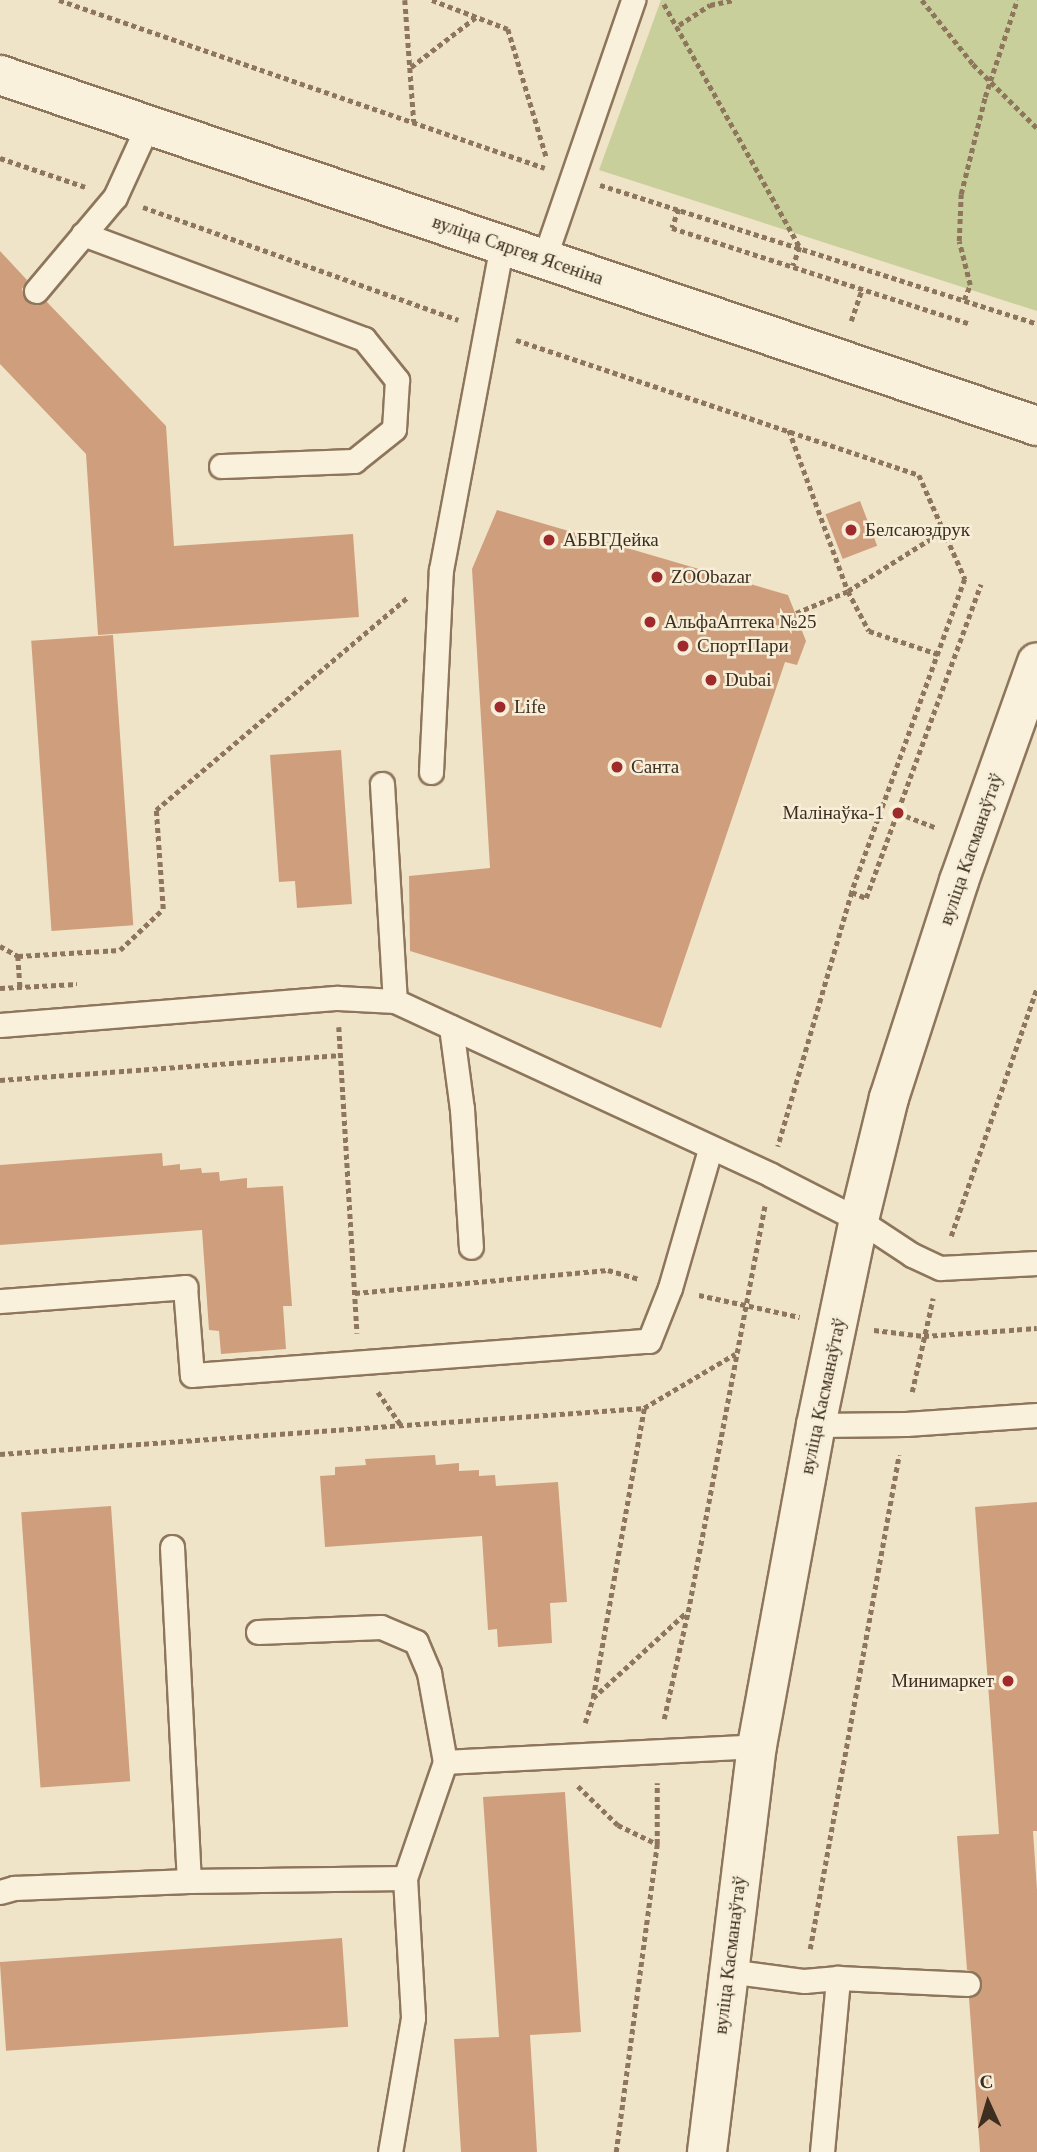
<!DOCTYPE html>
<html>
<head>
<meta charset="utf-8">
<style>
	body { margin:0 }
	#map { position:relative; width:1037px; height:2152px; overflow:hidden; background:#f0e4c8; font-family:Georgia,serif }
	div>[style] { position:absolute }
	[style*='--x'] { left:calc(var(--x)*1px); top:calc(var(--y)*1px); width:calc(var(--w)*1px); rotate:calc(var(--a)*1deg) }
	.green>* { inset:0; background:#c9cf9b }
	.building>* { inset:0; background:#cf9f7d; transform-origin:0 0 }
	.path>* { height:4.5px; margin-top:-2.25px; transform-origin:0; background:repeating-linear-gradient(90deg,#8d765c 0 5px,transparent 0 8.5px) }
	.roads { filter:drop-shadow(2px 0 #8d765c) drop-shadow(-2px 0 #8d765c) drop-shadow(0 2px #8d765c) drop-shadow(0 -2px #8d765c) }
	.lane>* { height:23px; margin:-11.5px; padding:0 11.5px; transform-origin:11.5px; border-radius:11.5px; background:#faf1dc }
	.secondary>* { height:38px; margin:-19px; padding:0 19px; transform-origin:19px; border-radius:19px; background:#faf1dc }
	.dots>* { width:19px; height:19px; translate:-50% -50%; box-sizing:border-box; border:4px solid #f7eed8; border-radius:50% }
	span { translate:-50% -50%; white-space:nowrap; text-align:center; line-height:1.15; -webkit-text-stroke:5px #f7eed8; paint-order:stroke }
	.street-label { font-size:19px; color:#3d2e20 }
	.poi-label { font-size:19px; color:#3d2e20 }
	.left { translate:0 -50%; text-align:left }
	.right { translate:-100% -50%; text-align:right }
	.north { position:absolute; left:953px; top:2068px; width:70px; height:70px; -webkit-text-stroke:5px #f7eed8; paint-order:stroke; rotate:356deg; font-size:19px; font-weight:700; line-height:28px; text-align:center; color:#3d2e20 }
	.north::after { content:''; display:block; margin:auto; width:24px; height:32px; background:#3d2e20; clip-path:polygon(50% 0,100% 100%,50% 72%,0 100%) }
</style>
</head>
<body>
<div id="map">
	<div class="green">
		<div style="clip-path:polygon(661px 0,1037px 0,1037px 311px,599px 170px)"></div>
	</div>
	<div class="building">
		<div style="clip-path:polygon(0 251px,27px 280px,22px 289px,27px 301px,34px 305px,46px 301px,166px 426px,174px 546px,353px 534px,359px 617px,98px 635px,86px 454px,0 364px)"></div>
		<div style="left:860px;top:501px;width:48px;height:37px;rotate:69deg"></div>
		<div style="clip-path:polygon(497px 510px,788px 595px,806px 641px,797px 665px,785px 662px,661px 1028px,410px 951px,409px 876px,490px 868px,472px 569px)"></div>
		<div style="left:113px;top:635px;width:291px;height:82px;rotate:86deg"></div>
		<div style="clip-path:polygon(341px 750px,352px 904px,297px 908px,295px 881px,279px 882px,270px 755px)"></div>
		<div style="clip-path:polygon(162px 1153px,163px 1166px,180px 1164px,180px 1170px,201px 1168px,202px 1173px,219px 1172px,220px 1181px,247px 1178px,247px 1188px,283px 1186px,292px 1306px,283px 1306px,286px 1349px,221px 1354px,219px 1331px,209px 1330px,202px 1230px,0 1245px,0 1165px)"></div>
		<div style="clip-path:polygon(435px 1455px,436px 1465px,459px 1463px,459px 1471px,479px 1470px,479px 1476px,495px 1475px,496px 1486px,558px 1482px,567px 1602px,550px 1603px,552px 1643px,498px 1647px,497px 1629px,488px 1630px,482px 1536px,325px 1547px,320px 1476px,335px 1475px,335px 1467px,366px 1465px,365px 1459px)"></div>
		<div style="clip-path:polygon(1037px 1502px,1037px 1831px,1033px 1831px,1037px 1890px,1037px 2152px,980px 2152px,969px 1998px,979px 1992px,982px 1984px,976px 1973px,967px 1970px,957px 1836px,999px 1834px,975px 1507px)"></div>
		<div style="left:111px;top:1506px;width:276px;height:90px;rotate:86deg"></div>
		<div style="clip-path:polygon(565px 1792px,581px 2032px,530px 2035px,537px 2152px,461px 2152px,454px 2039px,499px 2037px,483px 1797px)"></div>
		<div style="left:342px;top:1938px;width:89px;height:343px;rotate:86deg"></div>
	</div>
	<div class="path">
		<div style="--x:59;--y:0;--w:514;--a:19.07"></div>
		<div style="--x:405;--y:0;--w:122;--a:85.8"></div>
		<div style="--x:432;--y:0;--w:81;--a:20.9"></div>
		<div style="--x:508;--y:29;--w:133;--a:73.3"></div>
		<div style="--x:922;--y:0;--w:82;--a:51.4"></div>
		<div style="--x:973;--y:64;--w:91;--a:45"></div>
		<div style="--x:664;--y:4;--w:278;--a:60.8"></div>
		<div style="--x:800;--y:247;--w:20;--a:110"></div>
		<div style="--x:679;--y:25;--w:37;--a:-33"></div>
		<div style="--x:710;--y:5;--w:24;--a:-12"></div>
		<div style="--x:411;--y:67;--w:82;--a:-37.6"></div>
		<div style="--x:0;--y:158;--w:90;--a:18.8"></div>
		<div style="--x:600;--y:185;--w:459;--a:17.6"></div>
		<div style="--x:143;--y:207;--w:335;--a:19.7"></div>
		<div style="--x:679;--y:209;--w:20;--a:110"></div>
		<div style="--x:672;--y:228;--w:311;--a:17.8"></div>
		<div style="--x:964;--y:300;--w:16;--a:-68"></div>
		<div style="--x:970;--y:285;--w:45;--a:-104"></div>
		<div style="--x:959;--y:241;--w:47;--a:-87.6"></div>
		<div style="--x:961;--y:194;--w:100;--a:-76.1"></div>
		<div style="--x:985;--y:97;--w:102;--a:-71.7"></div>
		<div style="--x:851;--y:321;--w:34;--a:-71"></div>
		<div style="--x:516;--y:340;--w:425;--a:18.5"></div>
		<div style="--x:919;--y:475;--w:114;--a:66.1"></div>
		<div style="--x:965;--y:579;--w:333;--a:109.9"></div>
		<div style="--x:852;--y:892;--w:265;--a:106.2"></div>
		<div style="--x:789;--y:430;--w:171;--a:69.9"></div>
		<div style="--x:848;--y:591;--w:45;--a:62.3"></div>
		<div style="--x:869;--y:631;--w:73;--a:18.4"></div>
		<div style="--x:796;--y:613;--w:56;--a:-22.9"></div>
		<div style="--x:848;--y:591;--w:112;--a:-32.3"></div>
		<div style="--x:898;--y:813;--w:42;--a:21"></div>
		<div style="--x:852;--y:892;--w:15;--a:23"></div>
		<div style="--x:866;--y:898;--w:334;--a:-69.9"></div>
		<div style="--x:0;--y:946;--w:21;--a:29"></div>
		<div style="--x:18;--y:956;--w:102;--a:-3.4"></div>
		<div style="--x:120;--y:950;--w:59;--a:-43.6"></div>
		<div style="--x:163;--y:909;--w:99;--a:-94"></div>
		<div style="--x:156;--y:810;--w:330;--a:-40.2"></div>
		<div style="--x:18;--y:956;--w:31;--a:86"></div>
		<div style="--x:0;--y:988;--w:77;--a:-3"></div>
		<div style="--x:339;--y:1027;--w:307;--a:86.6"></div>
		<div style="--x:0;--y:1080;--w:342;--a:-4.2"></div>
		<div style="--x:951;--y:1236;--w:263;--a:-70.9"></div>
		<div style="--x:355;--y:1293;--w:254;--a:-5.2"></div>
		<div style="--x:608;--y:1270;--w:33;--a:16"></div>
		<div style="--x:699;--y:1295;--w:103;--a:12.3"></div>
		<div style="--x:874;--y:1330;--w:50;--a:6.8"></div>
		<div style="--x:924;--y:1336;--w:113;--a:-4"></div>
		<div style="--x:378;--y:1392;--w:40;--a:55.1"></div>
		<div style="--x:912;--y:1392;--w:96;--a:-77.4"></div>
		<div style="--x:0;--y:1454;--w:646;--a:-4.09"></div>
		<div style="--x:644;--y:1408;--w:106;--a:-30.7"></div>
		<div style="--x:593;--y:1698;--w:127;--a:-42.5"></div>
		<div style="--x:664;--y:1719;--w:110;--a:-77.4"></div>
		<div style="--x:688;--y:1612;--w:413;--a:-79.3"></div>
		<div style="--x:585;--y:1723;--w:26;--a:-72"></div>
		<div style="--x:593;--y:1698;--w:294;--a:-80"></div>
		<div style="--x:578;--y:1786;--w:56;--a:44.3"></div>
		<div style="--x:618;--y:1825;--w:43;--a:26"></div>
		<div style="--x:810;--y:1949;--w:502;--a:-79.79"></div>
		<div style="--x:616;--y:2152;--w:311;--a:-82.4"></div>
		<div style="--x:657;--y:1844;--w:61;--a:-90"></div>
	</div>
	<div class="roads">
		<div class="lane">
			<div style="--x:83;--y:234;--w:300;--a:20.5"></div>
			<div style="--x:364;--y:339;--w:53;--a:51.2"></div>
			<div style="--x:397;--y:380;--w:49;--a:93.5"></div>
			<div style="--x:394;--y:429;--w:51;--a:141.3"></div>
			<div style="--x:354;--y:461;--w:133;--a:177.8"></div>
			<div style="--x:544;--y:259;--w:274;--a:-71"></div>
			<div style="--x:36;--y:291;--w:123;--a:-50"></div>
			<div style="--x:115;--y:197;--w:77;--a:-65.4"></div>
			<div style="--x:431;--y:772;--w:202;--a:-87.2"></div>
			<div style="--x:441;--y:570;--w:332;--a:-79.4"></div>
			<div style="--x:382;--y:784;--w:217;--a:86.6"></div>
			<div style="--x:0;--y:1025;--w:339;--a:-4.6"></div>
			<div style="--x:338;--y:998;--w:57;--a:3"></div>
			<div style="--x:395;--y:1001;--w:414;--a:24.8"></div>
			<div style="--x:771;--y:1175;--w:99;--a:27.1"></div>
			<div style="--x:859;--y:1220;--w:64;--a:33.4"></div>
			<div style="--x:912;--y:1255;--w:31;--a:25"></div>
			<div style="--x:940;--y:1268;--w:97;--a:-3"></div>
			<div style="--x:451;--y:1027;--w:83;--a:82.4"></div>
			<div style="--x:462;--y:1109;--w:138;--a:86.3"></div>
			<div style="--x:0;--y:1301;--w:186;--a:-4.3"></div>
			<div style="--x:185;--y:1287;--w:88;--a:85.5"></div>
			<div style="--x:192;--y:1375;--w:458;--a:-4.3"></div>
			<div style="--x:649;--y:1341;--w:57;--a:-68.4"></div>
			<div style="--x:670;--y:1288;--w:145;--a:-73.9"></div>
			<div style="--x:816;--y:1425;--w:90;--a:-0.6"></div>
			<div style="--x:906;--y:1424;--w:131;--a:-3.9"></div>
			<div style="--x:172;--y:1547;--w:334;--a:87.1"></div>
			<div style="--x:258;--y:1632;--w:123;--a:-2.3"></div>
			<div style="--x:381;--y:1627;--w:38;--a:23"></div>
			<div style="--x:416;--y:1642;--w:34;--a:67"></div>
			<div style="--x:429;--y:1673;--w:90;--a:79.8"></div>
			<div style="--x:445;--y:1762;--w:123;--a:109"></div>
			<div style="--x:405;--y:1878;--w:140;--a:86.7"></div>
			<div style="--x:413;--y:2018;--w:136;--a:99.7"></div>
			<div style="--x:445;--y:1762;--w:312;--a:-2.9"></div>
			<div style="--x:0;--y:1892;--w:15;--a:-16"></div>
			<div style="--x:14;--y:1888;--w:175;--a:-2.3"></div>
			<div style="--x:189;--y:1881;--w:216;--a:-0.8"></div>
			<div style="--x:728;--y:1971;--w:77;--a:7.5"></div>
			<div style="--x:804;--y:1981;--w:34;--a:-5"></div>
			<div style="--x:838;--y:1978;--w:130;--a:2.6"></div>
			<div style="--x:822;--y:2152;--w:175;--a:-84.7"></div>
		</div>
		<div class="secondary">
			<div style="--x:0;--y:75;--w:1095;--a:18.7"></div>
			<div style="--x:707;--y:2152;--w:409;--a:-83"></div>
			<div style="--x:757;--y:1746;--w:326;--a:-79.6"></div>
			<div style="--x:816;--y:1425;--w:209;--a:-78.2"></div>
			<div style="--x:859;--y:1220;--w:126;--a:-76.2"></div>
			<div style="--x:889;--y:1098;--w:228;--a:-72.1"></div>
			<div style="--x:959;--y:881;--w:232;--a:-70.4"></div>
		</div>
	</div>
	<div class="dots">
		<div style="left:851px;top:530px;background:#9e2a2b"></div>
		<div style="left:549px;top:540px;background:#9e2a2b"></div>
		<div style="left:657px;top:577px;background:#9e2a2b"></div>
		<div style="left:650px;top:622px;background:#9e2a2b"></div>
		<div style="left:683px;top:646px;background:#9e2a2b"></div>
		<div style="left:711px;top:680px;background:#9e2a2b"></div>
		<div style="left:500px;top:707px;background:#9e2a2b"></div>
		<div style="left:617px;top:767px;background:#9e2a2b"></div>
		<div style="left:898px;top:813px;background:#9e2a2b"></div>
		<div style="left:1008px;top:1681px;background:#9e2a2b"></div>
	</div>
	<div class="street-label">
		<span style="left:518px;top:250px;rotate:19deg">вуліца Сяргея Ясеніна</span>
		<span style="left:971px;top:849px;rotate:-71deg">вуліца Касманаўтаў</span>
		<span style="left:823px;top:1396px;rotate:-78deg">вуліца Касманаўтаў</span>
		<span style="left:730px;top:1955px;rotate:-83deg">вуліца Касманаўтаў</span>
	</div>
	<div class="poi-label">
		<span class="left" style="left:865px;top:530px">Белсаюздрук</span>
		<span class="left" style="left:563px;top:540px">АБВГДейка</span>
		<span class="left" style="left:671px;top:577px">ZOObazar</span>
		<span class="left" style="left:664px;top:622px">АльфаАптека №25</span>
		<span class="left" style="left:697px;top:646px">СпортПари</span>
		<span class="left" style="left:725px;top:680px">Dubai</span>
		<span class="left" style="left:514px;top:707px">Life</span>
		<span class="left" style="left:631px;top:767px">Санта</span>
		<span class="right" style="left:884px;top:813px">Малінаўка-1</span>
		<span class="right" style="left:994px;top:1681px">Минимаркет</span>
	</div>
	<div class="north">С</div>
</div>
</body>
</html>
